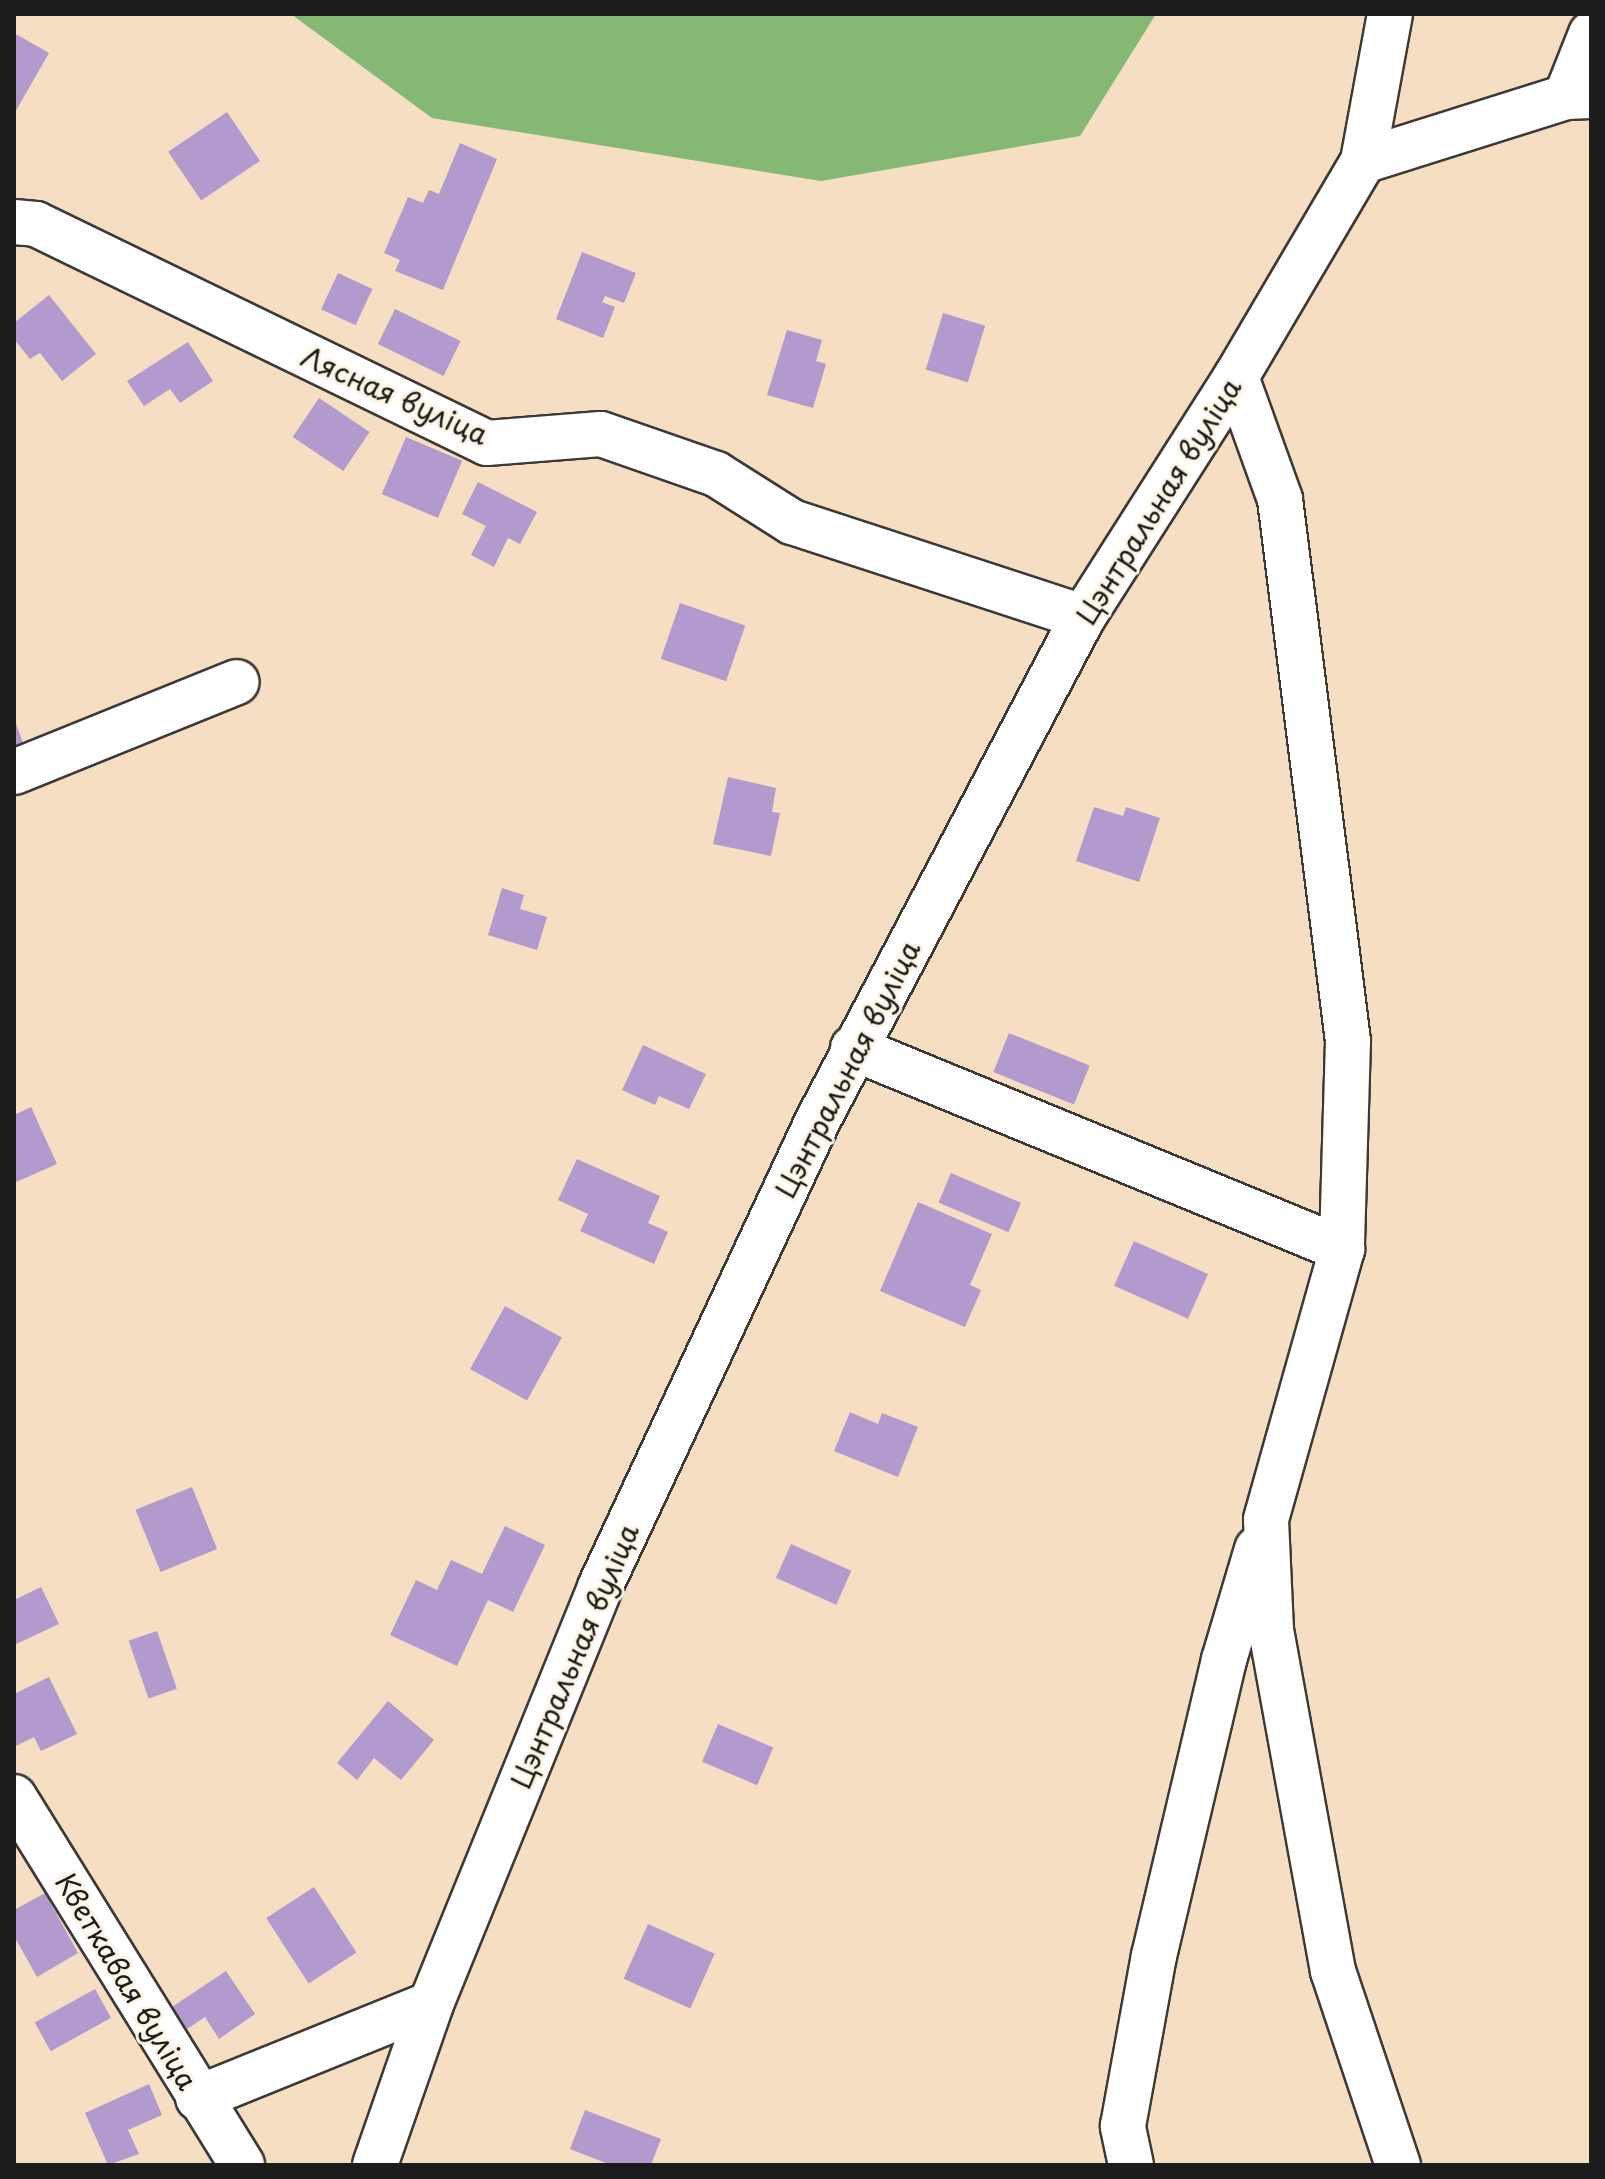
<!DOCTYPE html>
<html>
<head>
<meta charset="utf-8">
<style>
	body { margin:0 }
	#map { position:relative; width:1605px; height:2179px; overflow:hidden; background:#f5dec2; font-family:"Playpen Sans",sans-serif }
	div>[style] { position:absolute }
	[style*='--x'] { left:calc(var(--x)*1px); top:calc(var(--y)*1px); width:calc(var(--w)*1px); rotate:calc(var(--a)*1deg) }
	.forest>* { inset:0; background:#84b874 }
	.building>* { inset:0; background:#b29ace; transform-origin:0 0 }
	.roads { filter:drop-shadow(2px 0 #3d3935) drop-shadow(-2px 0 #3d3935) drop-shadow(0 2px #3d3935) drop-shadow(0 -2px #3d3935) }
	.minor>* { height:44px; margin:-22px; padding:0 22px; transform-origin:22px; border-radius:22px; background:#fff }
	span { translate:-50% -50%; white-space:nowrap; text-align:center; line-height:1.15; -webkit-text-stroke:6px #fcf5e5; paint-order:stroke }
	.street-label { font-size:28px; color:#1c1c1c }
	.frame { position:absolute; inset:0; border:16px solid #1c1c1c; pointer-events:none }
</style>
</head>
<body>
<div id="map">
	<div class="forest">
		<div style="clip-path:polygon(291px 14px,1156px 14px,1080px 136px,821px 181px,432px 118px)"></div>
	</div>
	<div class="building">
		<div style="clip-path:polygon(14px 33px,49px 53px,14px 114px)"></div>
		<div style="left:227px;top:112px;width:59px;height:71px;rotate:56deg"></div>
		<div style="clip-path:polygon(460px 143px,497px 159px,443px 290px,395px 271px,400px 260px,384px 253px,408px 197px,423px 203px,429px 190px,439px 194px)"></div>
		<div style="clip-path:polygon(582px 252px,636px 273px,624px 303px,605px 296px,602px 302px,615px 307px,603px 338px,556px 319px)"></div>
		<div style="left:338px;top:273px;width:38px;height:40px;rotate:25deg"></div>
		<div style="clip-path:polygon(49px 295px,96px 354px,62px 381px,40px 353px,30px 359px,14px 339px,14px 323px)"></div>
		<div style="left:395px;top:309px;width:73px;height:39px;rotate:26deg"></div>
		<div style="left:943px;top:313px;width:44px;height:59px;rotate:17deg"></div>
		<div style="clip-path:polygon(787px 330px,822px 340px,816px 361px,826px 364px,813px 408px,767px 395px)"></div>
		<div style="clip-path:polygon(188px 342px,213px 381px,180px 403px,170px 389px,144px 406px,127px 381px)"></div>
		<div style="left:319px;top:398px;width:61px;height:47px;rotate:34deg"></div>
		<div style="left:406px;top:437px;width:61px;height:62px;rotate:23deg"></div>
		<div style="clip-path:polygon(478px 482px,537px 512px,520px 544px,508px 538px,494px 567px,471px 555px,486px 526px,462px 514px)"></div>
		<div style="left:680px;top:603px;width:69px;height:59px;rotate:19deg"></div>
		<div style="clip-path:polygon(14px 718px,26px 751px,14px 756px)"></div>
		<div style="clip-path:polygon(728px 777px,776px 788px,772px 812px,780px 813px,771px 856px,713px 844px)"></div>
		<div style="clip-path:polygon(1094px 807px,1123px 816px,1126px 807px,1160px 818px,1139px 882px,1076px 861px)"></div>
		<div style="clip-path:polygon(502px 888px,524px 895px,520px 909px,547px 917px,537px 950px,488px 935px)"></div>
		<div style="left:1009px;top:1033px;width:87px;height:42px;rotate:22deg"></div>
		<div style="clip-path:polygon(643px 1045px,706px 1074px,689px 1109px,659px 1096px,655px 1105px,622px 1090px)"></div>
		<div style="clip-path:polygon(31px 1107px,57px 1164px,14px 1183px,14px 1115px)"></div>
		<div style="clip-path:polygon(577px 1159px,660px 1196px,648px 1223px,668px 1232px,654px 1264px,580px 1231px,588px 1214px,558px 1200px)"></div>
		<div style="left:951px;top:1173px;width:76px;height:32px;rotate:23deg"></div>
		<div style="clip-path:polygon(918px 1202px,992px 1234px,970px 1285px,981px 1290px,965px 1327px,880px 1291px)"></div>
		<div style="left:1134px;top:1241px;width:81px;height:49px;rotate:24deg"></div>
		<div style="left:505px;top:1306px;width:65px;height:72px;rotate:29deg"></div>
		<div style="clip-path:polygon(850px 1412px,878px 1424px,882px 1413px,918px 1427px,898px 1477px,834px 1451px)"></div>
		<div style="left:192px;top:1487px;width:67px;height:61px;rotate:68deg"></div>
		<div style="clip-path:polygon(505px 1526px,545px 1545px,513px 1612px,488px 1600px,457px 1666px,390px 1635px,416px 1580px,437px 1590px,451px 1560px,482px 1574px)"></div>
		<div style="left:791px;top:1544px;width:66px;height:37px;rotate:24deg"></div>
		<div style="clip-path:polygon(41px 1587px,59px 1624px,14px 1645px,14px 1600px)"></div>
		<div style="left:157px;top:1631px;width:61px;height:30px;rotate:71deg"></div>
		<div style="clip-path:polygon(49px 1677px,77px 1734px,41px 1751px,34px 1737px,14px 1747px,14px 1694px)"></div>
		<div style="clip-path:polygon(388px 1701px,434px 1740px,401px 1780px,374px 1758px,357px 1780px,337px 1763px)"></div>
		<div style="left:718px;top:1724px;width:60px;height:41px;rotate:23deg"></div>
		<div style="left:314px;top:1887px;width:78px;height:57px;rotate:57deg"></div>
		<div style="clip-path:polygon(45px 1893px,78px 1953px,37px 1977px,14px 1936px,14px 1910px)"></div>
		<div style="left:648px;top:1924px;width:73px;height:60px;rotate:24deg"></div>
		<div style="clip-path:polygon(226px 1971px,255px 2014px,219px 2039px,205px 2017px,187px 2029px,172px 2007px)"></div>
		<div style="left:95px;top:1989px;width:33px;height:69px;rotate:61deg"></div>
		<div style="clip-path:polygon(149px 2084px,162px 2115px,128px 2130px,139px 2154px,108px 2165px,85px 2113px)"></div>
		<div style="clip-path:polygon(585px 2110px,661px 2139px,651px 2165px,611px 2165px,570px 2149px)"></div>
	</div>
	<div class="roads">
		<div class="minor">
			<div style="--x:1566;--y:97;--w:68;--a:-68.4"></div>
			<div style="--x:1363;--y:161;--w:213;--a:-17.5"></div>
			<div style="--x:1566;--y:97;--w:25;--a:-2"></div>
			<div style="--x:14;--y:222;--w:22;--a:5"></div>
			<div style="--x:36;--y:224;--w:501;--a:25.9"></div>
			<div style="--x:487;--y:443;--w:114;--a:-4.5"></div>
			<div style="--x:601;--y:434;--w:122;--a:19.2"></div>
			<div style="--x:716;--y:474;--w:90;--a:32.3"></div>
			<div style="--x:792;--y:522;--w:306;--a:18.1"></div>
			<div style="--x:1236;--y:377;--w:130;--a:70.2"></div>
			<div style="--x:1280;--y:499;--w:546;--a:82.85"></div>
			<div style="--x:1348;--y:1041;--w:208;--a:91.7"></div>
			<div style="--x:1342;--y:1249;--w:281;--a:105.7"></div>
			<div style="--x:1266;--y:1520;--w:110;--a:87.4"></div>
			<div style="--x:1271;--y:1630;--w:347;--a:79.7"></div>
			<div style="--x:1333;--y:1971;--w:205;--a:71.5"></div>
			<div style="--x:14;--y:772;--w:240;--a:-22"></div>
			<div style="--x:853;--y:1048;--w:529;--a:22.34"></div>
			<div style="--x:14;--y:1797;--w:433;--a:58.2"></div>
			<div style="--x:198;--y:2098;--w:251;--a:-22"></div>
			<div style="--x:375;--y:2165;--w:170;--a:-70.8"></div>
			<div style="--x:431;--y:2004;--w:450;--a:-67.9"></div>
			<div style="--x:600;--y:1587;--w:515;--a:-64.98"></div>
			<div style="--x:818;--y:1120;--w:569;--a:-62.22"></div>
			<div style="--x:1083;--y:617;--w:285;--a:-57.5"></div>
			<div style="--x:1236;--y:377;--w:251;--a:-59.5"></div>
			<div style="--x:1363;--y:161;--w:149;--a:-79.6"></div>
			<div style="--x:1131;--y:2165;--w:40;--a:-102"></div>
			<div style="--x:1123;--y:2126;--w:173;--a:-79.7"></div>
			<div style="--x:1154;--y:1956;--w:304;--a:-76.7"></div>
			<div style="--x:1224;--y:1660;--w:116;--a:-73.4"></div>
		</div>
	</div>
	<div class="street-label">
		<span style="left:395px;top:395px;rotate:24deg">Лясная вуліца</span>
		<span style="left:1158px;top:501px;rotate:-58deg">Цэнтральная вуліца</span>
		<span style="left:847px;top:1069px;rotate:-63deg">Цэнтральная вуліца</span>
		<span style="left:574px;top:1656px;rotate:-67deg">Цэнтральная вуліца</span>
		<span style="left:127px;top:1981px;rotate:59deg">Кветкавая вуліца</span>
	</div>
	<div class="frame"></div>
</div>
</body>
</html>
